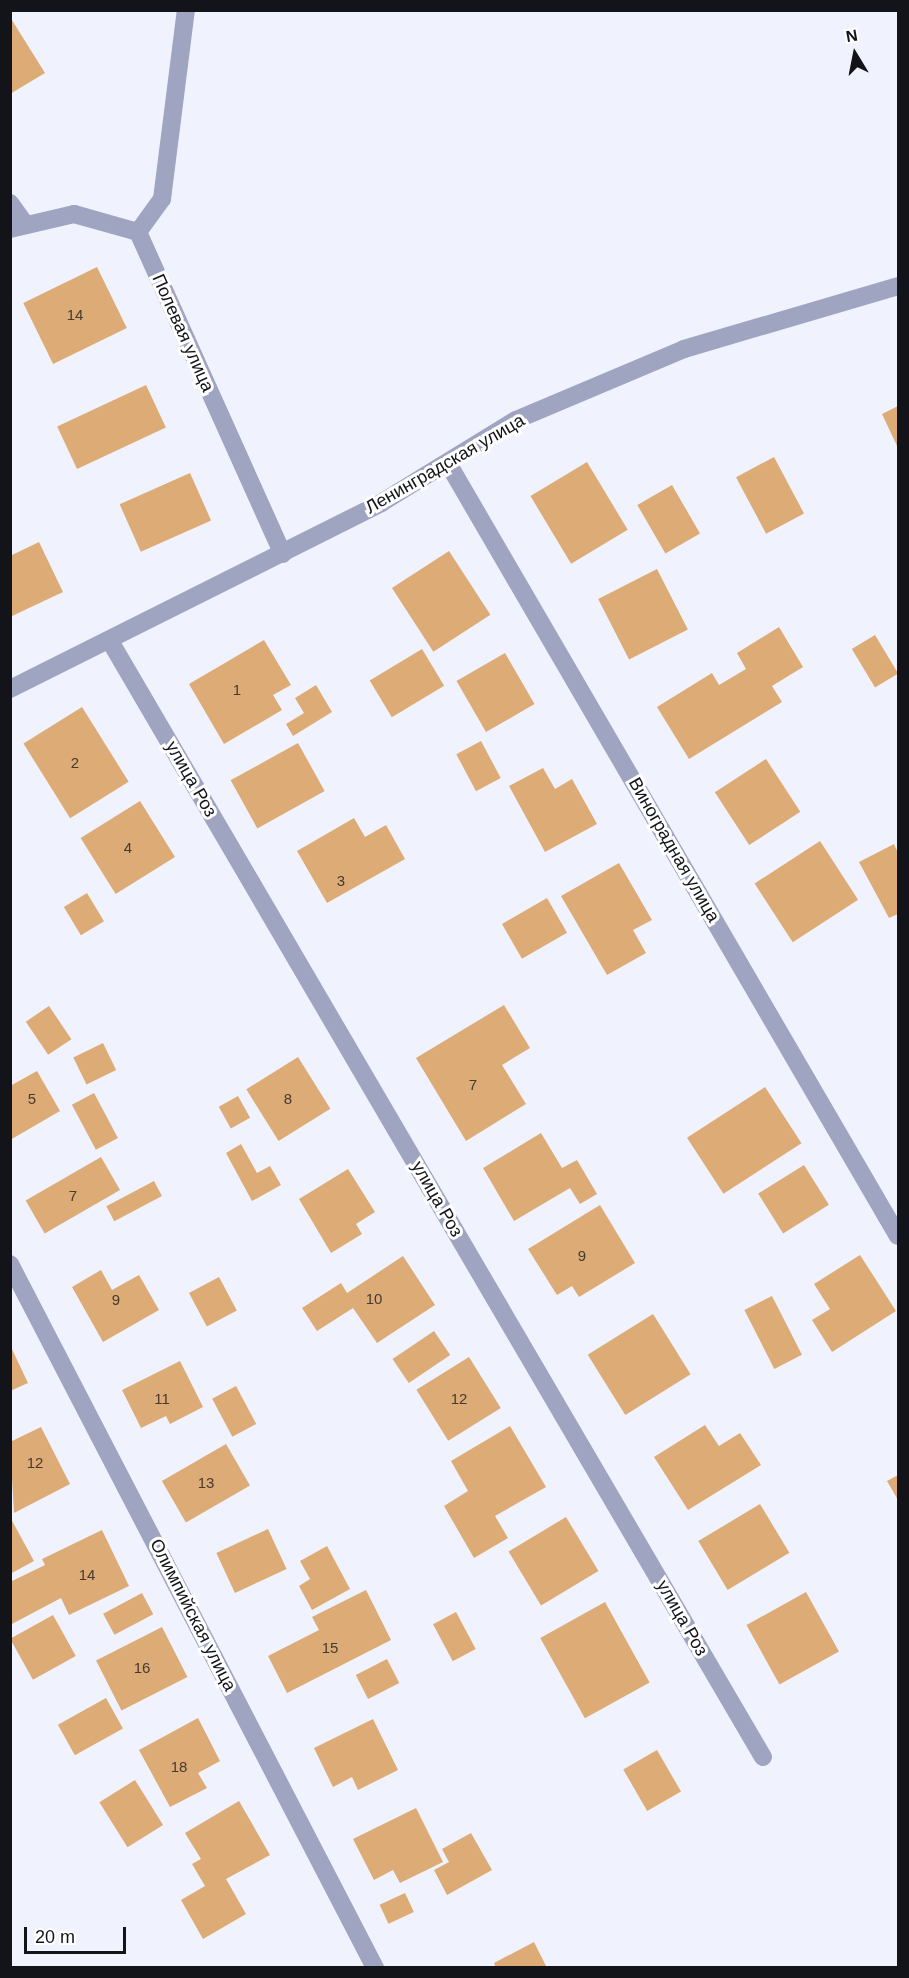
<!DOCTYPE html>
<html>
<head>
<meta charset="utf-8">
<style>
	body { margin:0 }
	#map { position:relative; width:909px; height:1978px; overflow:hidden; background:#f0f2fe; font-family:Helvetica,sans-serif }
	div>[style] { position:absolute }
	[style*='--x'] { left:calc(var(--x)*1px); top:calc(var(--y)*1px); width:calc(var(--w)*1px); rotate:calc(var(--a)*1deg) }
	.building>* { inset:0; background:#ddab75; transform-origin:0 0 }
	.minor>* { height:18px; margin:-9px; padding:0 9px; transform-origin:9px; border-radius:9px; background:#9fa5c1 }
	span { translate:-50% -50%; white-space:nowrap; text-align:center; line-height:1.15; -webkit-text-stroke:6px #fff; paint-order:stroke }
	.number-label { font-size:15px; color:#463a31 }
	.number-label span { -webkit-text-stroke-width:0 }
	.street-label { font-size:18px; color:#13141a }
	.frame { position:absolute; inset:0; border:12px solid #13141a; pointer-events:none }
	.north { position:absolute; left:825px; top:24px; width:60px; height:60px; -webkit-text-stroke:4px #fff; paint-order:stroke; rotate:350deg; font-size:16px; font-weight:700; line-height:24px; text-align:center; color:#13141a }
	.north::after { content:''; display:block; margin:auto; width:21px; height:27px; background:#13141a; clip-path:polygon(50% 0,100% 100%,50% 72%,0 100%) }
	.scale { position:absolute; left:24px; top:1927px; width:102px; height:27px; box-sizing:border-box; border:3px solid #13141a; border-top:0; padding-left:8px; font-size:18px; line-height:21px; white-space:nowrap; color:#13141a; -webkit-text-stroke:4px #fff; paint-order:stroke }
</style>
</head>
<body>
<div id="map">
	<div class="building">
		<div style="clip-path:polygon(10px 17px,45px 73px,10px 94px)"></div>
		<div style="left:97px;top:267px;width:68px;height:82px;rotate:64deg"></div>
		<div style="left:146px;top:385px;width:47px;height:98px;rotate:65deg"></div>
		<div style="clip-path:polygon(898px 406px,898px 448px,882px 414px)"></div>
		<div style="left:774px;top:457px;width:64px;height:43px;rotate:62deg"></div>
		<div style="left:587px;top:462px;width:79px;height:66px;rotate:59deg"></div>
		<div style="left:190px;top:473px;width:52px;height:77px;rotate:66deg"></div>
		<div style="left:672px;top:485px;width:56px;height:40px;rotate:60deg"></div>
		<div style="clip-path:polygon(39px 542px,63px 592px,10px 617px,10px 556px)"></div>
		<div style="left:449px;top:551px;width:76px;height:68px;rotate:57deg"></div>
		<div style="left:657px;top:569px;width:68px;height:66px;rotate:63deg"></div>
		<div style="clip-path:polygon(779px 627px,803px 667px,772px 686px,782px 702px,689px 759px,657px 707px,712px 673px,719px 685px,746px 669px,737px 653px)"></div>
		<div style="left:875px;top:635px;width:45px;height:27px;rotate:59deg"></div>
		<div style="clip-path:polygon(264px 640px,291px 685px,273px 695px,282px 710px,224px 744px,189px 684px)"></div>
		<div style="left:422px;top:649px;width:43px;height:61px;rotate:59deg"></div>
		<div style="left:505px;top:653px;width:59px;height:56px;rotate:60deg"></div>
		<div style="clip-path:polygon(316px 685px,332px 712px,293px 736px,286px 724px,304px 713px,295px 698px)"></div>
		<div style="left:82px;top:707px;width:88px;height:69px;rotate:58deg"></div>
		<div style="left:481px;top:741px;width:42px;height:28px;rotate:62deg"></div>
		<div style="left:298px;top:743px;width:55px;height:77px;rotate:61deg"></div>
		<div style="left:766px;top:759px;width:63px;height:61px;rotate:57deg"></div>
		<div style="clip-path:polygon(543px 768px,555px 789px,572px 779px,597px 824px,545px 852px,509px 786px)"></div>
		<div style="left:140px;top:801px;width:66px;height:70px;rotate:58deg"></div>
		<div style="clip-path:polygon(354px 818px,365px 837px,386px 825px,405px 859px,327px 903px,297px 851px)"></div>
		<div style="left:820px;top:841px;width:70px;height:78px;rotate:57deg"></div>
		<div style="clip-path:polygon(894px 844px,898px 853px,898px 914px,889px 918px,859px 862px)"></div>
		<div style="clip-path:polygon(619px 863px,652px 920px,633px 930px,646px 953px,607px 975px,561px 896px)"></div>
		<div style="left:87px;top:893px;width:33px;height:27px;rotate:59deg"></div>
		<div style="left:547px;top:898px;width:40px;height:52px;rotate:60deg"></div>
		<div style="clip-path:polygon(504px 1005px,530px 1048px,502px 1065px,526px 1104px,466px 1141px,416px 1058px)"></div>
		<div style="left:49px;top:1006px;width:40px;height:28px;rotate:56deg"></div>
		<div style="left:103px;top:1043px;width:30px;height:33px;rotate:64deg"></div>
		<div style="left:298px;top:1057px;width:61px;height:61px;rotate:58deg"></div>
		<div style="clip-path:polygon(37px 1071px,60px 1111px,10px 1140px,10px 1086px)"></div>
		<div style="left:765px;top:1087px;width:67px;height:93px;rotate:57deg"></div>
		<div style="left:94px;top:1093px;width:51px;height:25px;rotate:62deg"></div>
		<div style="left:238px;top:1096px;width:25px;height:22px;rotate:61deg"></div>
		<div style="clip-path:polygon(541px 1133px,562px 1168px,577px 1160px,597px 1194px,580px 1204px,570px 1188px,514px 1221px,483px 1168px)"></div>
		<div style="clip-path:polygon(241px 1144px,257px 1173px,270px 1166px,281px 1185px,252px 1201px,226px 1153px)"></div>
		<div style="left:101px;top:1157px;width:38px;height:87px;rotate:60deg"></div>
		<div style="left:804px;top:1165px;width:47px;height:54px;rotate:58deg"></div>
		<div style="clip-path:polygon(348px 1169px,375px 1212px,356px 1224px,362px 1234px,331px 1253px,299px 1199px)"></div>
		<div style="left:154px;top:1181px;width:17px;height:54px;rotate:62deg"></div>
		<div style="clip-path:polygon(600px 1205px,635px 1263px,579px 1297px,572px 1286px,557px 1295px,528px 1249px)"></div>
		<div style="clip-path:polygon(860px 1255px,896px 1311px,832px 1352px,812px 1320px,830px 1309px,814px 1284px)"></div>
		<div style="clip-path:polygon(403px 1256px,435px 1305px,377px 1343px,353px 1308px,317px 1331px,302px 1308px,341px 1283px,347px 1293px)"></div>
		<div style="clip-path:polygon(101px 1270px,112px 1290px,139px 1275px,159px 1310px,103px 1342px,72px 1287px)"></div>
		<div style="left:219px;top:1277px;width:38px;height:34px;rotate:62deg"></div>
		<div style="left:772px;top:1296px;width:66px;height:31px;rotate:63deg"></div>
		<div style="left:653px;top:1314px;width:71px;height:77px;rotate:58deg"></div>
		<div style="left:434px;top:1331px;width:29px;height:50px;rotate:56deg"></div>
		<div style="clip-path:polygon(10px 1345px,28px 1383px,10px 1391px)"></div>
		<div style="left:469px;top:1357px;width:60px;height:62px;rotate:58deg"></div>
		<div style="clip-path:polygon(180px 1361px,203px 1407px,170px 1424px,166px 1416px,141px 1428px,122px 1390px)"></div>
		<div style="left:236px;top:1386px;width:43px;height:27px;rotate:62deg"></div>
		<div style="clip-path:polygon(705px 1425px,719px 1446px,740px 1433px,761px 1465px,688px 1510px,654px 1457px)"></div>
		<div style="clip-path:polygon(510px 1426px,546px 1487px,495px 1516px,508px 1538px,474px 1558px,444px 1506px,468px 1491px,451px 1461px)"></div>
		<div style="clip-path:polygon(41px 1427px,70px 1484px,14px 1513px,10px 1442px)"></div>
		<div style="left:226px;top:1444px;width:48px;height:74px;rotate:60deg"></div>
		<div style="clip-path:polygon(898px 1475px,898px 1500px,887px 1481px)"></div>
		<div style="left:760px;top:1504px;width:57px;height:72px;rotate:59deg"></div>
		<div style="clip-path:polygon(10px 1517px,34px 1561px,10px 1574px)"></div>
		<div style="left:566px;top:1517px;width:63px;height:67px;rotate:59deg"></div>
		<div style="left:268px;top:1529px;width:44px;height:57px;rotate:65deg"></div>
		<div style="clip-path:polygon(102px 1530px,129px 1586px,69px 1615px,61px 1598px,10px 1625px,10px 1582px,45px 1565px,42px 1559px)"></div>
		<div style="clip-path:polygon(327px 1546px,350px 1589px,312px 1610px,299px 1586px,310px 1579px,300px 1561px)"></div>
		<div style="clip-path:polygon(366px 1590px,391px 1640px,287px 1693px,268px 1656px,319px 1630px,312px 1617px)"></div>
		<div style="left:806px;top:1592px;width:68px;height:68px;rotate:61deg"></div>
		<div style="left:142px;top:1593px;width:24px;height:44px;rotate:62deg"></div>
		<div style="left:605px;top:1602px;width:92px;height:74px;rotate:61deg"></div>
		<div style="left:456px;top:1612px;width:42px;height:26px;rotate:62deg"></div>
		<div style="left:53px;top:1615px;width:47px;height:49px;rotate:61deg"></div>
		<div style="left:162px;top:1627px;width:56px;height:74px;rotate:63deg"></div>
		<div style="left:387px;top:1659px;width:27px;height:35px;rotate:63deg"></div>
		<div style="left:106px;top:1698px;width:35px;height:55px;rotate:61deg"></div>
		<div style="clip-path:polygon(198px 1718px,220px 1761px,198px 1773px,207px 1788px,170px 1807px,139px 1750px)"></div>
		<div style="clip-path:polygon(373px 1719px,398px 1770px,358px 1790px,352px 1777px,333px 1787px,314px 1748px)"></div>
		<div style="left:657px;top:1750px;width:48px;height:39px;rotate:60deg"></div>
		<div style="left:135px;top:1780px;width:53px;height:42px;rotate:58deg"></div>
		<div style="clip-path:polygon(239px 1801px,270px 1855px,226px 1879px,246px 1914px,203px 1939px,181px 1900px,205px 1886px,192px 1864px,201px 1859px,185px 1833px)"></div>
		<div style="clip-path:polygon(416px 1808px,443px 1862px,400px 1883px,393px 1870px,374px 1880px,353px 1839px)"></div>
		<div style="clip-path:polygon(471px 1833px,492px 1870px,447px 1895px,434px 1870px,449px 1862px,442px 1849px)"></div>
		<div style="left:405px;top:1893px;width:21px;height:28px;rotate:65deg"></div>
		<div style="clip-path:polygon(534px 1942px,547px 1968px,496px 1968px,494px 1963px)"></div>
	</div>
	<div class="minor">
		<div style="--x:10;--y:203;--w:24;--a:54"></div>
		<div style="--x:10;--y:229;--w:66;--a:-13.2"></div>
		<div style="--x:74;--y:214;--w:66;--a:15.7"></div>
		<div style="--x:138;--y:232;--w:353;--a:65.8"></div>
		<div style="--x:138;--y:232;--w:41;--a:-54"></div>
		<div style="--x:162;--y:199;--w:191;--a:-82.8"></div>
		<div style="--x:449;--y:465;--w:892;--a:59.79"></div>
		<div style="--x:110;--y:641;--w:1293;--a:59.67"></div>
		<div style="--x:10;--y:689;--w:415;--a:-26.6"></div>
		<div style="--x:381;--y:503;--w:158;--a:-31.6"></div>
		<div style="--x:516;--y:420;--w:182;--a:-22.9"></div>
		<div style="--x:684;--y:349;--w:223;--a:-16.4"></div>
		<div style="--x:10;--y:1264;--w:793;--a:62.59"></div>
	</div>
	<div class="number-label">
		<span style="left:75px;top:315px">14</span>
		<span style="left:237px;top:690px">1</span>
		<span style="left:75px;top:763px">2</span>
		<span style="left:128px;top:848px">4</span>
		<span style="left:341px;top:881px">3</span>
		<span style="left:473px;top:1085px">7</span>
		<span style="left:32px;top:1099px">5</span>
		<span style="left:288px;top:1099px">8</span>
		<span style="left:73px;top:1196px">7</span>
		<span style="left:582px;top:1256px">9</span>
		<span style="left:374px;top:1299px">10</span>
		<span style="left:116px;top:1300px">9</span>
		<span style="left:162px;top:1399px">11</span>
		<span style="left:459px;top:1399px">12</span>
		<span style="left:35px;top:1463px">12</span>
		<span style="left:206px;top:1483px">13</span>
		<span style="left:87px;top:1575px">14</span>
		<span style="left:330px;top:1648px">15</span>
		<span style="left:142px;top:1668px">16</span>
		<span style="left:179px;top:1767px">18</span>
	</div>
	<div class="street-label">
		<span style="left:183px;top:333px;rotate:66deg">Полевая улица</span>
		<span style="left:445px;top:464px;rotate:-30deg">Ленинградская улица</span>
		<span style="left:191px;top:779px;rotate:60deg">улица Роз</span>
		<span style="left:674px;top:850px;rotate:60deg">Виноградная улица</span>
		<span style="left:437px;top:1199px;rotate:60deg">улица Роз</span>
		<span style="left:193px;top:1615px;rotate:63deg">Олимпийская улица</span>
		<span style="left:682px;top:1618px;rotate:60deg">улица Роз</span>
	</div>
	<div class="frame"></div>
	<div class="north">N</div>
	<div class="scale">20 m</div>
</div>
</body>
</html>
